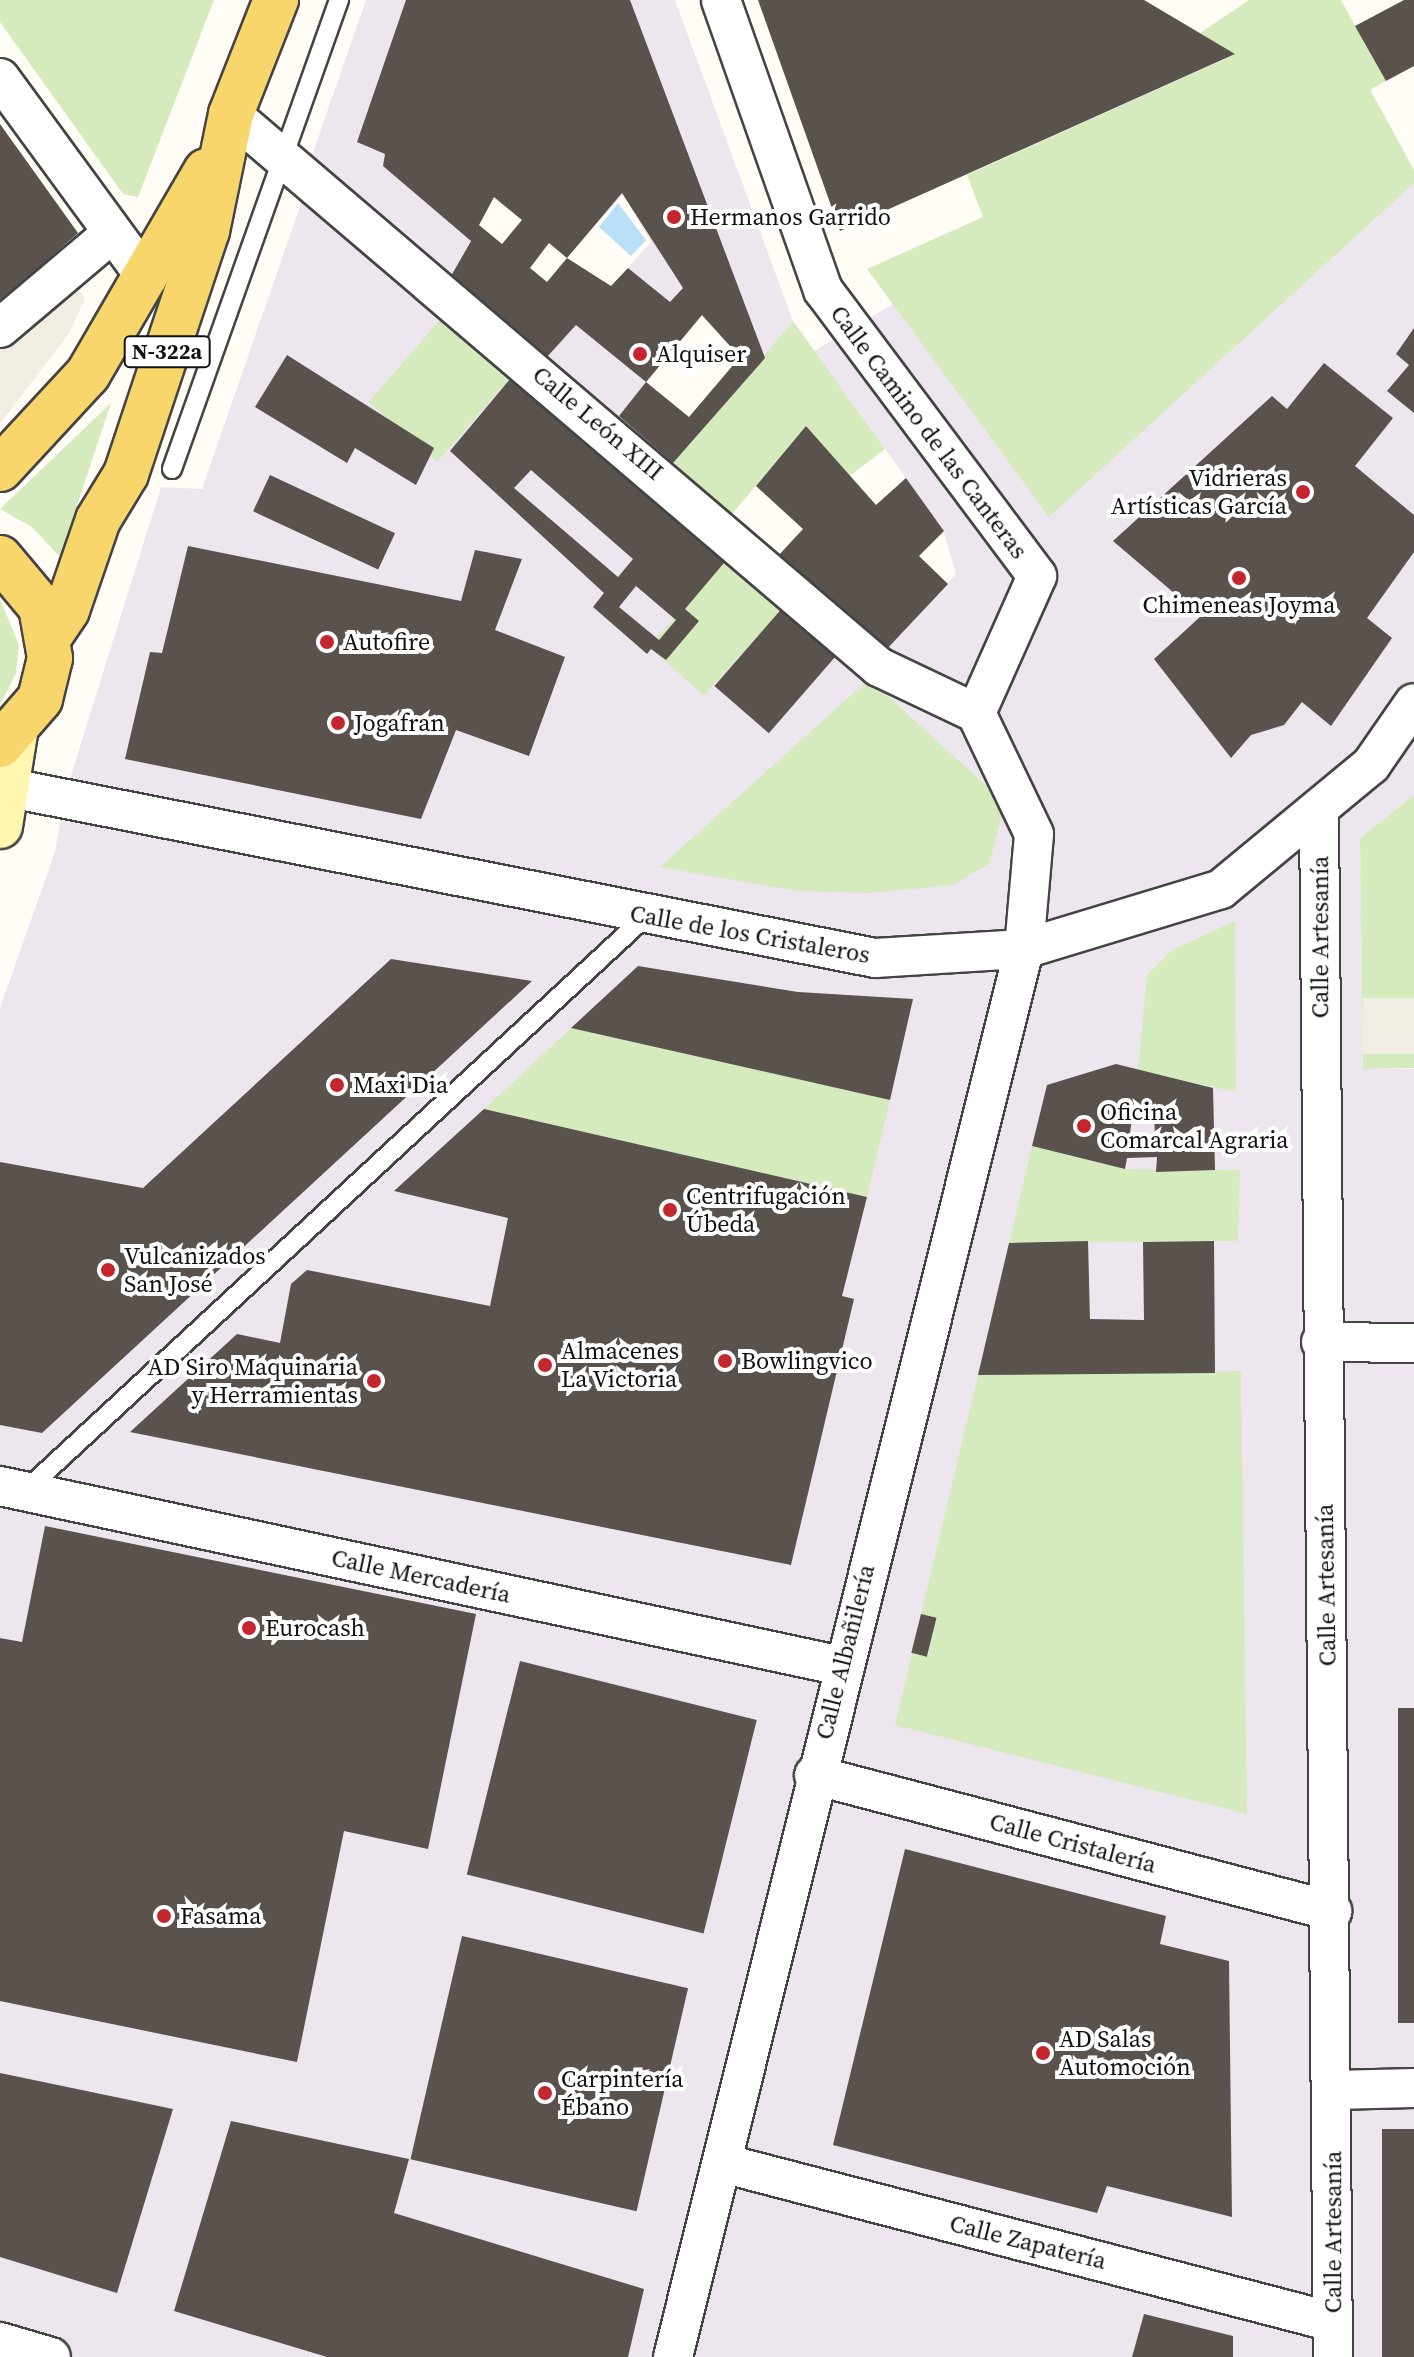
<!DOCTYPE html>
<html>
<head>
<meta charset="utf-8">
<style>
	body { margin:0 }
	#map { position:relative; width:1414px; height:2357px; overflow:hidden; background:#fffdf5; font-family:"Source Serif 4",serif }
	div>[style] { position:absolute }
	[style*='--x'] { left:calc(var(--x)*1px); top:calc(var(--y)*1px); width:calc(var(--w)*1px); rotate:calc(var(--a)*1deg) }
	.industrial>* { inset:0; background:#eee6ef }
	.green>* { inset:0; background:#d5ebbd; transform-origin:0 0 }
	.plaza>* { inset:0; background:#f1ede2; transform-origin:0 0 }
	.water>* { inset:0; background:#b9e0f7 }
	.building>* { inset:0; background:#5a524d; transform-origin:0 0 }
	.roads { filter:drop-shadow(2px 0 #444) drop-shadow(-2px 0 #444) drop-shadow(0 2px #444) drop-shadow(0 -2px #444) }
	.lane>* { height:18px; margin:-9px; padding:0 9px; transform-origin:9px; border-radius:9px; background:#fff }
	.street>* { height:38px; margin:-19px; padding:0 19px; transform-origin:19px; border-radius:19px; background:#fff }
	.secondary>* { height:44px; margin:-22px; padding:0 22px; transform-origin:22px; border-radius:22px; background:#fff6b0 }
	.primary>* { height:44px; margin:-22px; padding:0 22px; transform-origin:22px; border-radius:22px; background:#f9d66b }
	.dots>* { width:22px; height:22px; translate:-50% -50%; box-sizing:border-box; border:4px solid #fff; border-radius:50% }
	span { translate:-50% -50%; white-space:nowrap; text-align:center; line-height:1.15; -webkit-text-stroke:8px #fff; paint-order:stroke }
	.shield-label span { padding:2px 6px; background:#fff; border:2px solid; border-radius:6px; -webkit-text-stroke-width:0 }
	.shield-label { font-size:22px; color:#111; font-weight:700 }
	.poi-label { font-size:24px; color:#111 }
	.left { translate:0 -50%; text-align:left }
	.right { translate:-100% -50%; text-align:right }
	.street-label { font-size:24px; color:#111 }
</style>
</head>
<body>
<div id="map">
	<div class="industrial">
		<div style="clip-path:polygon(366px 0,675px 0,793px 321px,753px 372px,702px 316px,619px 416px,547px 357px,651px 242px,623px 194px,567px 258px,494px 198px,451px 276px,311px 158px)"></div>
		<div style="clip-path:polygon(1370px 89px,1414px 170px,1414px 795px,1360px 838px,1363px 1069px,1414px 1069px,1414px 2357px,0 2357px,0 1008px,55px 852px,64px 798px,161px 487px,202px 489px,305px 192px,885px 651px,956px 574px,943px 529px,814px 351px,893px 304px)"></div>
	</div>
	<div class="green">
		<div style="clip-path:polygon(0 0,214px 0,138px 197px,123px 194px,0 22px)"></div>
		<div style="clip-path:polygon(1249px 0,1341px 0,1386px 81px,1370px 90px,1414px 170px,1414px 183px,1049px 517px,867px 269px,983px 217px,967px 175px,1234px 55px,1200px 33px)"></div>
		<div style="left:446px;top:313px;width:91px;height:118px;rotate:41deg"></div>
		<div style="clip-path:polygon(793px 321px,885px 449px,848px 477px,806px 426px,732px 514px,673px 463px)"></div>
		<div style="clip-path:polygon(111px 403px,60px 557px,32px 527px,0 509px)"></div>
		<div style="left:729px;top:557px;width:74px;height:120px;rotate:42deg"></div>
		<div style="clip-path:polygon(0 599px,19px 645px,16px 673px,0 705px)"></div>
		<div style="clip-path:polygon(869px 679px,990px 789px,1002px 816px,989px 864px,953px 885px,870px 893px,797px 891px,660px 867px)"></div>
		<div style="clip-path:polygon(1414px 795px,1414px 1068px,1363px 1069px,1360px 838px)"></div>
		<div style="clip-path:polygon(1235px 921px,1236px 1092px,1138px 1070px,1147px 975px,1172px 950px)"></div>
		<div style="clip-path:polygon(571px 1028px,890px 1100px,867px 1197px,484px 1109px)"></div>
		<div style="clip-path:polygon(1032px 1146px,1125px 1169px,1240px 1170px,1238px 1241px,1009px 1243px)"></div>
		<div style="clip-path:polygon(1241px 1371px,1247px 1814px,895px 1725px,912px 1653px,928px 1656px,937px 1618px,921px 1614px,978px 1375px)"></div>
	</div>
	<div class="plaza">
		<div style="clip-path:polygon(74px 283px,85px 299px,69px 333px,0 424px,0 341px)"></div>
		<div style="left:1414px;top:998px;width:56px;height:51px;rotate:90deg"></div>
	</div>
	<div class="water">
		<div style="clip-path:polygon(618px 203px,646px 240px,631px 256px,599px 227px)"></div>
	</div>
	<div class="building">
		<div style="clip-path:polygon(evenodd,406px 0,630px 0,765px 358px,673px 463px,619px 416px,646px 382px,689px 417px,740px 357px,702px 315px,646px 382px,576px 325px,547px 357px,451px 276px,471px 241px,383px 166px,385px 154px,357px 142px,406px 0,622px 193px,683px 288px,670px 302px,628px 268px,611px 286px,567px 258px,547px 282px,530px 268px,549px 243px,567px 258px,622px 193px,406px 0,494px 197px,522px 220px,502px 244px,479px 225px,494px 197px)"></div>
		<div style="clip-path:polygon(758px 0,1144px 0,1235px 54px,840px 231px)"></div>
		<div style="clip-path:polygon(1404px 0,1414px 0,1414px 66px,1386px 81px,1355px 26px)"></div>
		<div style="clip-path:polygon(0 124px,78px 233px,0 302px)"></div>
		<div style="clip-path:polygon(1414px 328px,1414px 413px,1387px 391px,1409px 365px,1396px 354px)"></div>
		<div style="clip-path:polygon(287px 355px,434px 448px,416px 485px,355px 448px,347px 463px,255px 407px)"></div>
		<div style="clip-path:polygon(1324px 363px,1393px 418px,1355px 466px,1414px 515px,1414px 552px,1367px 618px,1392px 638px,1331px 726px,1302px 702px,1284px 725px,1251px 735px,1231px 758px,1154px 659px,1201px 616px,1113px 541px,1272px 396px,1287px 409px)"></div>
		<div style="clip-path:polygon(evenodd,515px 373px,729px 557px,685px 609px,699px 621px,666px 660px,651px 649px,647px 654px,593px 607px,604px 593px,450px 451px,515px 373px,531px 470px,633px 559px,618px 577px,514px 488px,531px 470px,515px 373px,636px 586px,676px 620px,659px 640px,619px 607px,636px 586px)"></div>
		<div style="clip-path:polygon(806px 426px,876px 505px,906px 478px,944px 531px,919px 556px,948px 584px,885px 651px,778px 556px,803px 529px,756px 486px)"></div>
		<div style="left:270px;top:475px;width:138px;height:40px;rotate:25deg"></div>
		<div style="clip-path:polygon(188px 546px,461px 601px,475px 550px,522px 559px,495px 630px,565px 657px,529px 756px,456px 730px,421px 819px,125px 759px,150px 652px,162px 653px)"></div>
		<div style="left:784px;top:606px;width:72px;height:106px;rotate:41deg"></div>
		<div style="clip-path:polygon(391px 959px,532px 981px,42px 1433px,0 1425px,0 1162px,143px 1188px)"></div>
		<div style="clip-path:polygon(638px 966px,798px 992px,913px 999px,890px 1100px,571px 1028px)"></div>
		<div style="clip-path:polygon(evenodd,1116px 1064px,1213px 1088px,1215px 1170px,1156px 1172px,1157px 1157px,1127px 1158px,1125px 1169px,1032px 1146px,1047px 1085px,1116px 1064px,1154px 1111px,1155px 1138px,1129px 1140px,1133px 1112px,1154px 1111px)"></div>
		<div style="clip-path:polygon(484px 1109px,867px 1197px,842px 1296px,854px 1299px,791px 1565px,130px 1432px,237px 1334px,280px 1343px,291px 1284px,307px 1270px,490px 1306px,508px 1218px,394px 1191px)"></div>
		<div style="clip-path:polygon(1088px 1241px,1090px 1319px,1144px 1320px,1143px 1242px,1214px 1241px,1215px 1373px,978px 1375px,1009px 1243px)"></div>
		<div style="clip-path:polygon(45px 1526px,476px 1614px,428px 1849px,344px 1831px,297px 2062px,0 2001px,0 1638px,22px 1642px)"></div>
		<div style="left:921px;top:1614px;width:16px;height:40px;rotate:14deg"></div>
		<div style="left:520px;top:1661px;width:244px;height:220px;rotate:14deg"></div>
		<div style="left:1398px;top:1708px;width:16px;height:315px"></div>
		<div style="clip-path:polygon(905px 1849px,1166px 1916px,1160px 1944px,1229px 1961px,1232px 2217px,1107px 2186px,1097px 2213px,833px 2145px)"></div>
		<div style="left:462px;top:1936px;width:232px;height:229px;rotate:13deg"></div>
		<div style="clip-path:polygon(0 2073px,173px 2109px,117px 2293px,0 2257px)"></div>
		<div style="clip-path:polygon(231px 2121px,409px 2159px,394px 2213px,644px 2289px,628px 2357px,327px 2357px,174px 2311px)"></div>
		<div style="left:1414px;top:2129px;width:228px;height:32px;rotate:90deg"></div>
		<div style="clip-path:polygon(1144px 2314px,1233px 2336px,1233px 2357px,1132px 2357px)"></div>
	</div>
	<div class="roads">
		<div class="lane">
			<div style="--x:172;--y:469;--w:498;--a:-70.4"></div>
			<div style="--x:25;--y:1491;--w:845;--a:-42.79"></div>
		</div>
		<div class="street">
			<div style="--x:0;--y:78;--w:249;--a:53.8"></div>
			<div style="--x:231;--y:114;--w:852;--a:40.48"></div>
			<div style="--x:879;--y:667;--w:107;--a:25.4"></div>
			<div style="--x:0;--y:328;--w:144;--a:-40.2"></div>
			<div style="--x:0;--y:786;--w:892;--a:11.12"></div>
			<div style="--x:875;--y:958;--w:149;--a:-3.5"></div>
			<div style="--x:1024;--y:949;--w:206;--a:-16.9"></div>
			<div style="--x:1221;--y:889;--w:195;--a:-39.6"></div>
			<div style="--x:1371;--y:765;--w:75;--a:-55.3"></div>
			<div style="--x:1319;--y:812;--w:1545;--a:89.48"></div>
			<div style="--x:1321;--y:1342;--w:93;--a:0.6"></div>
			<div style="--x:0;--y:1486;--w:861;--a:12.07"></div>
			<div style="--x:814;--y:1775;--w:536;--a:14.71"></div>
			<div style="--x:1334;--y:2090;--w:80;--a:-1.4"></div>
			<div style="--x:722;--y:2163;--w:631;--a:14.59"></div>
			<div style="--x:0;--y:2342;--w:53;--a:16.4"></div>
			<div style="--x:673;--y:2357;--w:1451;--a:-76"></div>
			<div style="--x:1024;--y:949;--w:115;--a:-85"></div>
			<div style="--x:1034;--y:834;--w:134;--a:-115.6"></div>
			<div style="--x:976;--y:713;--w:150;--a:-66"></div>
			<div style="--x:1037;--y:576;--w:357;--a:-126.8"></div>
			<div style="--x:823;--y:290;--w:307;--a:-109.4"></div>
		</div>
		<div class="secondary">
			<div style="--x:0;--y:826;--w:94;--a:-80.8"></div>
		</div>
		<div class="primary">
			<div style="--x:0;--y:469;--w:129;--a:-47.2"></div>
			<div style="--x:88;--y:374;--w:235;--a:-59.8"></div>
			<div style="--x:0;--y:558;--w:64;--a:50.1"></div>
			<div style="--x:41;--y:607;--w:52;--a:80"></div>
			<div style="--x:50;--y:658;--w:42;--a:103.7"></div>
			<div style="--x:40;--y:699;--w:61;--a:131"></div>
			<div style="--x:49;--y:637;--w:32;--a:-56"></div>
			<div style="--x:67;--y:610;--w:95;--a:-71"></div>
			<div style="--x:98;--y:520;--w:54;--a:-58.7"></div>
			<div style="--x:126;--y:474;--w:256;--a:-71.6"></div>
			<div style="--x:207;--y:231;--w:119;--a:-78.4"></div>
			<div style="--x:231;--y:114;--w:123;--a:-68.5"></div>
		</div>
	</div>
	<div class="dots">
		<div style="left:674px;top:217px;background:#c4262e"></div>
		<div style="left:640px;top:354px;background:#c4262e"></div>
		<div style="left:1303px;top:492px;background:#c4262e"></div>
		<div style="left:1239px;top:578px;background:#c4262e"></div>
		<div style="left:327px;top:642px;background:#c4262e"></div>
		<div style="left:338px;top:723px;background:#c4262e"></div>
		<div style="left:337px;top:1085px;background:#c4262e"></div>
		<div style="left:1084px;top:1126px;background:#c4262e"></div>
		<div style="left:670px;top:1210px;background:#c4262e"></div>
		<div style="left:108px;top:1270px;background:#c4262e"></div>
		<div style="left:725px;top:1361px;background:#c4262e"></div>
		<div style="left:545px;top:1365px;background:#c4262e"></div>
		<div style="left:374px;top:1381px;background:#c4262e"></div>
		<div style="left:249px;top:1628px;background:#c4262e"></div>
		<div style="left:164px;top:1916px;background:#c4262e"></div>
		<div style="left:1043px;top:2053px;background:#c4262e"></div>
		<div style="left:545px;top:2093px;background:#c4262e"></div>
	</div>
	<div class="shield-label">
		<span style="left:167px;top:352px">N-322a</span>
	</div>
	<div class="poi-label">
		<span class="left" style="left:690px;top:217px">Hermanos Garrido</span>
		<span class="left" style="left:656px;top:354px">Alquiser</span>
		<span class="right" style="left:1287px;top:492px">Vidrieras<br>Artísticas García</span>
		<span style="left:1239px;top:605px">Chimeneas Joyma</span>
		<span class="left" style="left:343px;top:642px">Autofire</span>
		<span class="left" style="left:354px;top:723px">Jogafran</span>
		<span class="left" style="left:353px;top:1085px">Maxi Dia</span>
		<span class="left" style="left:1100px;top:1126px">Oficina<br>Comarcal Agraria</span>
		<span class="left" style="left:686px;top:1210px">Centrifugación<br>Úbeda</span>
		<span class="left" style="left:124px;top:1270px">Vulcanizados<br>San José</span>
		<span class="left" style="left:561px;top:1365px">Almacenes<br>La Victoria</span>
		<span class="left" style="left:741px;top:1361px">Bowlingvico</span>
		<span class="right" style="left:358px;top:1381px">AD Siro Maquinaria<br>y Herramientas</span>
		<span class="left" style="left:265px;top:1628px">Eurocash</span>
		<span class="left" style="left:180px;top:1916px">Fasama</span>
		<span class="left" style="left:1059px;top:2053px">AD Salas<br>Automoción</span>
		<span class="left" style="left:561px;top:2093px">Carpintería<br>Ébano</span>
	</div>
	<div class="street-label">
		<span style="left:598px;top:423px;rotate:40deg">Calle León XIII</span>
		<span style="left:929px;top:432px;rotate:53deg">Calle Camino de las Canteras</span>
		<span style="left:750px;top:934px;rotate:10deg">Calle de los Cristaleros</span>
		<span style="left:1320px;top:937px;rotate:-90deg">Calle Artesanía</span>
		<span style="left:421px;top:1576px;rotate:12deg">Calle Mercadería</span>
		<span style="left:1326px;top:1585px;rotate:-91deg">Calle Artesanía</span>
		<span style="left:845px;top:1652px;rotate:-76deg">Calle Albañilería</span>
		<span style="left:1073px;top:1843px;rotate:15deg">Calle Cristalería</span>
		<span style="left:1333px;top:2232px;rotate:-90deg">Calle Artesanía</span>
		<span style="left:1028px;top:2242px;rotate:14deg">Calle Zapatería</span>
	</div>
</div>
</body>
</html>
